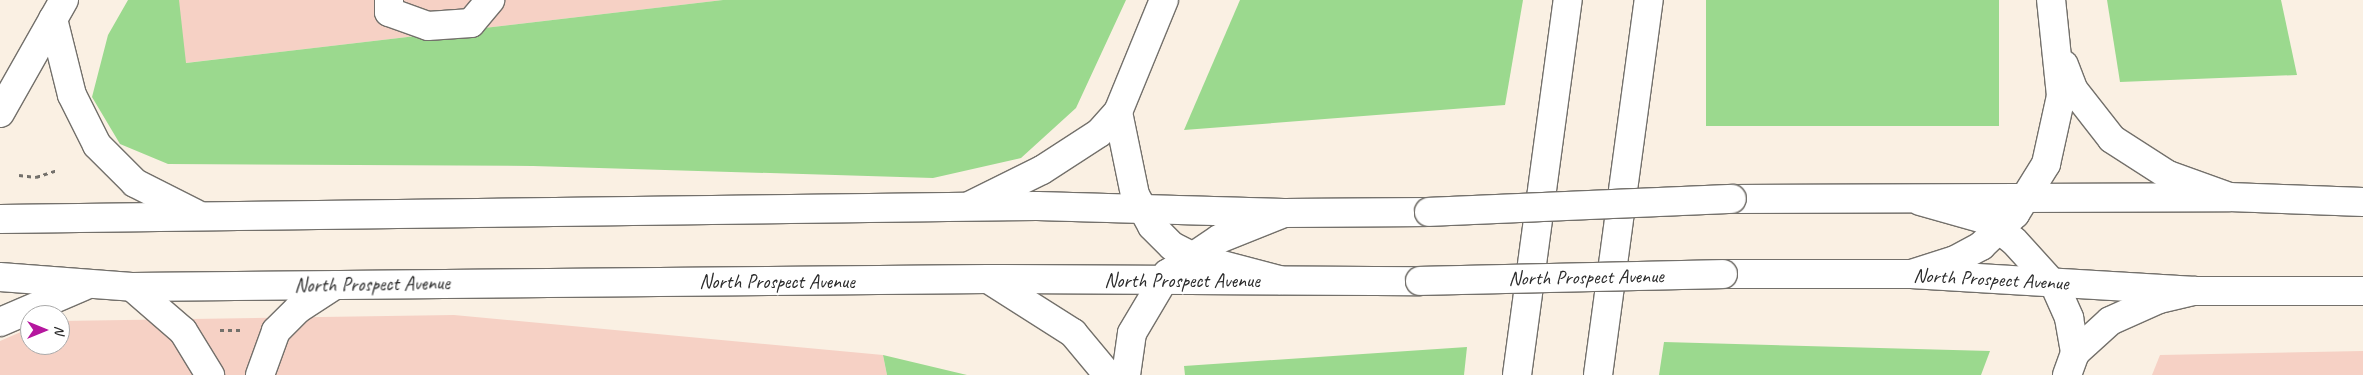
<!DOCTYPE html>
<html>
<head>
<meta charset="utf-8">
<style>
	body { margin:0 }
	#map { position:relative; width:2363px; height:375px; overflow:hidden; background:#faf0e3; font-family:Caveat,sans-serif }
	div>[style] { position:absolute }
	[style*='--x'] { left:calc(var(--x)*1px); top:calc(var(--y)*1px); width:calc(var(--w)*1px); rotate:calc(var(--a)*1deg) }
	.built>* { inset:0; background:#f6d1c5 }
	.green>* { inset:0; background:#9bd98e; transform-origin:0 0 }
	.path>* { height:3px; margin-top:-1.5px; transform-origin:0; background:repeating-linear-gradient(90deg,#73706b 0 4px,transparent 0 8px) }
	.roads { filter:drop-shadow(1px 0 #73706b) drop-shadow(-1px 0 #73706b) drop-shadow(0 1px #73706b) drop-shadow(0 -1px #73706b) }
	.minor>* { height:28px; margin:-14px; padding:0 14px; transform-origin:14px; border-radius:14px; background:#fff }
	.major>* { height:28px; margin:-14px; padding:0 14px; transform-origin:14px; border-radius:14px; background:#fff }
	.highway>* { height:28px; margin:-14px; padding:0 14px; transform-origin:14px; border-radius:14px; background:#fff }
	.bridges { filter:drop-shadow(1px 0 #73706b) drop-shadow(-1px 0 #73706b) drop-shadow(0 1px #73706b) drop-shadow(0 -1px #73706b) }
	.major-bridge>* { height:28px; margin:-14px; padding:0 14px; transform-origin:14px; border-radius:14px; background:#fff }
	span { translate:-50% -50%; white-space:nowrap; text-align:center; line-height:1.15; -webkit-text-stroke:4px #fff; paint-order:stroke }
	.street-label { font-size:20px; color:#2b2b2b }
	.north { position:absolute; left:20px; top:305px; width:50px; height:50px; box-sizing:border-box; background:#fff; border:1px solid #aaa; border-radius:50%; rotate:90deg; font-size:14px; font-weight:700; line-height:20px; text-align:center; color:#2b2b2b }
	.north::after { content:''; display:block; margin:auto; width:18px; height:22px; background:#b5179e; clip-path:polygon(50% 0,100% 100%,50% 72%,0 100%) }
</style>
</head>
<body>
<div id="map">
	<div class="built">
		<div style="clip-path:polygon(128px 0,723px 0,185px 63px)"></div>
		<div style="clip-path:polygon(454px 315px,883px 355px,887px 375px,0 375px,0 341px,30px 328px,30px 345px,60px 345px,60px 321px)"></div>
		<div style="clip-path:polygon(2363px 351px,2363px 375px,2152px 375px,2160px 355px)"></div>
	</div>
	<div class="green">
		<div style="clip-path:polygon(128px 0,179px 0,186px 63px,723px 0,1126px 0,1076px 108px,1021px 158px,933px 178px,533px 166px,168px 164px,120px 144px,92px 97px,108px 35px)"></div>
		<div style="clip-path:polygon(1240px 0,1523px 0,1505px 105px,1184px 130px)"></div>
		<div style="left:1706px;top:0;width:293px;height:126px"></div>
		<div style="clip-path:polygon(2107px 0,2281px 0,2297px 75px,2120px 82px)"></div>
		<div style="clip-path:polygon(1664px 342px,1990px 351px,1981px 375px,1659px 375px)"></div>
		<div style="clip-path:polygon(1467px 347px,1464px 375px,1185px 375px,1184px 366px)"></div>
		<div style="clip-path:polygon(883px 355px,967px 375px,887px 375px)"></div>
	</div>
	<div class="path">
		<div style="--x:19;--y:175;--w:17;--a:7"></div>
		<div style="--x:36;--y:177;--w:23;--a:-18"></div>
		<div style="--x:220;--y:330;--w:24;--a:0"></div>
	</div>
	<div class="roads">
		<div class="minor">
			<div style="--x:389;--y:0;--w:12;--a:90"></div>
			<div style="--x:389;--y:12;--w:41;--a:19.7"></div>
			<div style="--x:428;--y:26;--w:43;--a:-4"></div>
			<div style="--x:471;--y:23;--w:30;--a:-50"></div>
			<div style="--x:132;--y:287;--w:67;--a:40.8"></div>
			<div style="--x:183;--y:331;--w:52;--a:58.5"></div>
			<div style="--x:260;--y:375;--w:47;--a:-70"></div>
			<div style="--x:276;--y:331;--w:31;--a:-45"></div>
			<div style="--x:298;--y:309;--w:44;--a:-33"></div>
		</div>
		<div class="major">
			<div style="--x:53;--y:19;--w:78;--a:76"></div>
			<div style="--x:72;--y:95;--w:56;--a:63.4"></div>
			<div style="--x:97;--y:145;--w:54;--a:45"></div>
			<div style="--x:135;--y:183;--w:68;--a:26.9"></div>
			<div style="--x:0;--y:113;--w:130;--a:-60.5"></div>
			<div style="--x:1732;--y:199;--w:497;--a:-0.2"></div>
			<div style="--x:2229;--y:197;--w:134;--a:2.1"></div>
			<div style="--x:0;--y:219;--w:1037;--a:-0.72"></div>
			<div style="--x:1037;--y:206;--w:247;--a:1.6"></div>
			<div style="--x:1284;--y:213;--w:145;--a:-0.4"></div>
			<div style="--x:1723;--y:274;--w:188;--a:0"></div>
			<div style="--x:1911;--y:274;--w:285;--a:3.4"></div>
			<div style="--x:2195;--y:291;--w:168;--a:0"></div>
			<div style="--x:0;--y:277;--w:132;--a:4.3"></div>
			<div style="--x:132;--y:287;--w:856;--a:-0.54"></div>
			<div style="--x:988;--y:279;--w:432;--a:0.3"></div>
			<div style="--x:0;--y:322;--w:91;--a:-23.2"></div>
		</div>
		<div class="highway">
			<div style="--x:2064;--y:65;--w:26;--a:69"></div>
			<div style="--x:2073;--y:89;--w:63;--a:52"></div>
			<div style="--x:2112;--y:139;--w:67;--a:32.7"></div>
			<div style="--x:2168;--y:175;--w:65;--a:19.8"></div>
			<div style="--x:1118;--y:112;--w:85;--a:78.4"></div>
			<div style="--x:1135;--y:195;--w:35;--a:61"></div>
			<div style="--x:1152;--y:226;--w:28;--a:45"></div>
			<div style="--x:1172;--y:246;--w:27;--a:27"></div>
			<div style="--x:1196;--y:258;--w:86;--a:14.8"></div>
			<div style="--x:1920;--y:201;--w:70;--a:15.8"></div>
			<div style="--x:1987;--y:220;--w:34;--a:38"></div>
			<div style="--x:2014;--y:241;--w:61;--a:47.7"></div>
			<div style="--x:2055;--y:286;--w:35;--a:66"></div>
			<div style="--x:2069;--y:318;--w:36;--a:80"></div>
			<div style="--x:969;--y:206;--w:81;--a:-26.3"></div>
			<div style="--x:1042;--y:170;--w:68;--a:-33"></div>
			<div style="--x:1099;--y:133;--w:28;--a:-48"></div>
			<div style="--x:1118;--y:112;--w:121;--a:-67.7"></div>
			<div style="--x:1911;--y:274;--w:46;--a:-17.7"></div>
			<div style="--x:1955;--y:260;--w:30;--a:-28"></div>
			<div style="--x:1981;--y:246;--w:47;--a:-43.3"></div>
			<div style="--x:2015;--y:214;--w:59;--a:-58.2"></div>
			<div style="--x:2046;--y:164;--w:70;--a:-77.6"></div>
			<div style="--x:2061;--y:96;--w:97;--a:-95.9"></div>
			<div style="--x:988;--y:279;--w:101;--a:32.4"></div>
			<div style="--x:1073;--y:333;--w:55;--a:50.2"></div>
			<div style="--x:1126;--y:375;--w:42;--a:-81.9"></div>
			<div style="--x:1132;--y:333;--w:69;--a:-59.3"></div>
			<div style="--x:1167;--y:274;--w:63;--a:-33.9"></div>
			<div style="--x:1219;--y:239;--w:70;--a:-21.8"></div>
			<div style="--x:1517;--y:375;--w:378;--a:-82.3"></div>
			<div style="--x:1598;--y:375;--w:378;--a:-82.3"></div>
			<div style="--x:2067;--y:375;--w:23;--a:-70"></div>
			<div style="--x:2075;--y:353;--w:47;--a:-42.4"></div>
			<div style="--x:2110;--y:321;--w:54;--a:-24.2"></div>
			<div style="--x:2159;--y:299;--w:37;--a:-13"></div>
		</div>
	</div>
	<div class="bridges">
		<div class="major-bridge">
			<div style="--x:1429;--y:212;--w:303;--a:-2.5"></div>
			<div style="--x:1420;--y:281;--w:303;--a:-1.3"></div>
		</div>
	</div>
	<div class="street-label">
		<span style="left:1586px;top:277px;rotate:-1deg">North Prospect Avenue</span>
		<span style="left:1991px;top:279px;rotate:3deg">North Prospect Avenue</span>
		<span style="left:1182px;top:280px">North Prospect Avenue</span>
		<span style="left:777px;top:281px">North Prospect Avenue</span>
		<span style="left:372px;top:284px;rotate:-1deg">North Prospect Avenue</span>
	</div>
	<div class="north">N</div>
</div>
</body>
</html>
